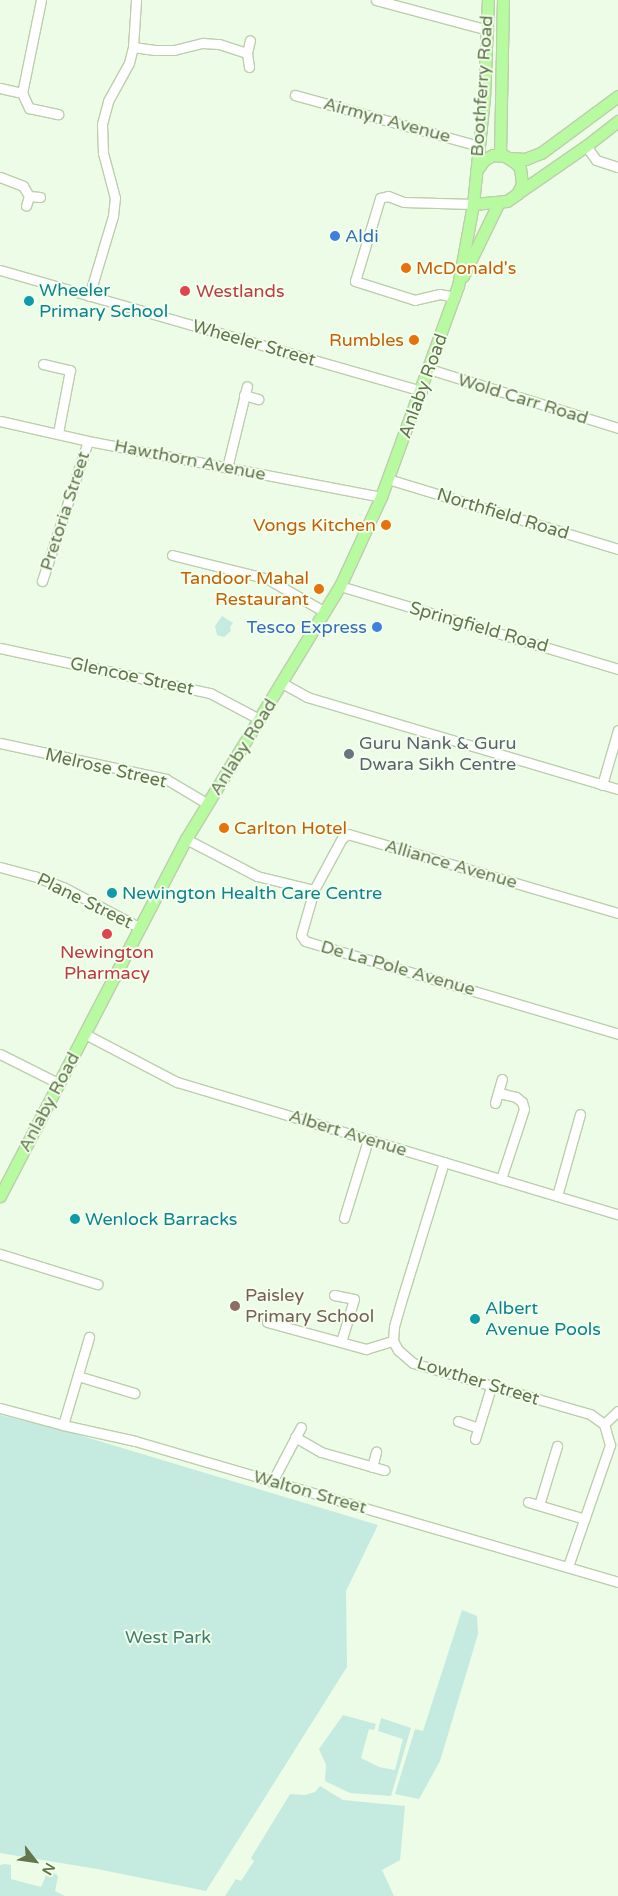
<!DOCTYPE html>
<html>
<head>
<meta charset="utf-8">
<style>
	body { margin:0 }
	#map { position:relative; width:618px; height:1896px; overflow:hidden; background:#edfce6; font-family:"Varela Round",sans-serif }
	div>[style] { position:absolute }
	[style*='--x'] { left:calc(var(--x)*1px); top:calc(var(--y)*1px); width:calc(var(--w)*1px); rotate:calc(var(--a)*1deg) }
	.green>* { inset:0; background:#c5eadf }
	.roads { filter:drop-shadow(1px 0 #bccead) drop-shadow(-1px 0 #bccead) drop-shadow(0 1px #bccead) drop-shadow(0 -1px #bccead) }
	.minor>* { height:9px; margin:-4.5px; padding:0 4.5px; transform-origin:4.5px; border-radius:4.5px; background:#fff }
	.major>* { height:11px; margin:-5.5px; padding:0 5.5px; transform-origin:5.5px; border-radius:5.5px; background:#b8faa0 }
	.dots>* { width:14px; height:14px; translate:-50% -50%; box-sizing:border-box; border:2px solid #f2ffed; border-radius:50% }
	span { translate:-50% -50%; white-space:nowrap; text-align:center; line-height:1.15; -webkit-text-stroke:4px #f2ffed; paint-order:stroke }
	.street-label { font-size:18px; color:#62764b }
	.shop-label { font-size:18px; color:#366cbe }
	.left { translate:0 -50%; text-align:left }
	.right { translate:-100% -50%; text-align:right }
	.food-label { font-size:18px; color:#c56008 }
	.culture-label { font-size:18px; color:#0d838f }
	.health-label { font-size:18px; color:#be3a42 }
	.worship-label { font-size:18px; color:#5b616d }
	.education-label { font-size:18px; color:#785e54 }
	.park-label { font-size:18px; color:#437b70 }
	.north { position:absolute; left:10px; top:1836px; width:50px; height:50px; -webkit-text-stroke:4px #f2ffed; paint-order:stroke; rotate:120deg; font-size:14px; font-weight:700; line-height:20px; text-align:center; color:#62764b }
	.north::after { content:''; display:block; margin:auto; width:18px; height:22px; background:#62764b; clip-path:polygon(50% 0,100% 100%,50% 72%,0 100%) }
</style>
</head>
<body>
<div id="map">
	<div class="green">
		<div style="clip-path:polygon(222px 616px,233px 623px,230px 627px,231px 631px,224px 637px,217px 635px,215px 626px)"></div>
		<div style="clip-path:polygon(0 1415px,59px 1429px,378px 1525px,346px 1591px,347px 1667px,206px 1891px,97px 1869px,0 1853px)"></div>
		<div style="clip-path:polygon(462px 1610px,477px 1616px,478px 1634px,440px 1761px,419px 1799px,395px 1794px,415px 1729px,423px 1731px)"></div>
		<div style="clip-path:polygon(343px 1715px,376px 1724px,374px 1730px,369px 1729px,361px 1758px,379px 1767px,395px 1770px,403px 1739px,378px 1731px,381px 1718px,411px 1728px,391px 1796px,350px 1793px,325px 1781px,326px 1765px,319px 1749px)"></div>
		<div style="clip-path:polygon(320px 1786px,343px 1800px,405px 1806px,400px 1860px,382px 1870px,394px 1896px,225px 1896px,236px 1879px,241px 1881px,254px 1861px,251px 1858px,290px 1794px,305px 1795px,315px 1792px)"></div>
		<div style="clip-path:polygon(5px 1864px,11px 1865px,11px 1879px,41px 1887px,47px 1873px,54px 1873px,58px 1876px,55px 1891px,65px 1896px,0 1896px,0 1865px)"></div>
	</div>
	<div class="roads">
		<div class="minor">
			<div style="--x:41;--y:0;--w:95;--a:101.5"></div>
			<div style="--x:22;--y:93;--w:17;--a:65"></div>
			<div style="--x:29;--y:108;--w:30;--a:12"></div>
			<div style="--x:376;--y:0;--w:116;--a:15"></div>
			<div style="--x:133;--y:47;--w:22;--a:8"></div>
			<div style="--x:155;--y:50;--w:19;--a:0"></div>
			<div style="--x:174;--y:50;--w:30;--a:-14"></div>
			<div style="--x:203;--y:43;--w:16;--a:4"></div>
			<div style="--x:219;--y:44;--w:29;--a:18"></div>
			<div style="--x:249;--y:67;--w:14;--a:-98"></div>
			<div style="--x:247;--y:53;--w:13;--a:-77"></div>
			<div style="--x:0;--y:88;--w:23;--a:13"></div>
			<div style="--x:295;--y:95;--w:191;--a:15.5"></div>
			<div style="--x:586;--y:146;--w:17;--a:54"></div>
			<div style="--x:596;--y:160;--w:23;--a:18"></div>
			<div style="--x:0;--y:177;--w:25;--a:21"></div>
			<div style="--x:23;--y:186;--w:12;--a:59"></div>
			<div style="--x:29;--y:196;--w:10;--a:107"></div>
			<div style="--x:29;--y:196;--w:11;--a:5"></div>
			<div style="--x:0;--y:270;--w:439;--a:16"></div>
			<div style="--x:89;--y:296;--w:84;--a:-73.3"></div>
			<div style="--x:113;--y:216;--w:18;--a:-84"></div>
			<div style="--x:115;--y:198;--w:47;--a:-104.9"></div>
			<div style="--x:103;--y:153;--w:29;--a:-92"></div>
			<div style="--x:102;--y:124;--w:24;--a:-75"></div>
			<div style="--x:108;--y:101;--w:43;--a:-61.1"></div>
			<div style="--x:129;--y:63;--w:16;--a:-76"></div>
			<div style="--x:133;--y:47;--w:47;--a:-86.3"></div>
			<div style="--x:455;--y:297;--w:15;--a:-169"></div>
			<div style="--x:440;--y:294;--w:26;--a:167"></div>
			<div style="--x:415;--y:300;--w:63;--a:-162.4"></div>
			<div style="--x:355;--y:281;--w:87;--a:-73.2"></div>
			<div style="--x:380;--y:198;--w:8;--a:-14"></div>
			<div style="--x:388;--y:196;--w:17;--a:21"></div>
			<div style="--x:404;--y:202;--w:69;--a:1.7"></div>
			<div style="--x:43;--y:364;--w:28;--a:13"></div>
			<div style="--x:70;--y:370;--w:64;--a:100.8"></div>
			<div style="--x:429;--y:369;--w:198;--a:17.3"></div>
			<div style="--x:244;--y:395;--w:15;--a:16"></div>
			<div style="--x:0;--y:421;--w:90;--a:12.8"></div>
			<div style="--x:88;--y:441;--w:298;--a:10.8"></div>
			<div style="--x:227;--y:468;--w:84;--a:-76.3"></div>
			<div style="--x:388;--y:479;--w:240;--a:16.9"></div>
			<div style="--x:172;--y:555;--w:99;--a:14"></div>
			<div style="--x:268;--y:579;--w:66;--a:30.1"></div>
			<div style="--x:42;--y:581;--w:147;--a:-71.8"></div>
			<div style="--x:340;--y:586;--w:290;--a:16.6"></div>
			<div style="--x:0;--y:648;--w:215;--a:12.1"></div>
			<div style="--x:210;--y:693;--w:55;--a:28"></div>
			<div style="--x:282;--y:683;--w:29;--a:29"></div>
			<div style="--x:307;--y:697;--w:324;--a:16.5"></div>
			<div style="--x:0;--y:743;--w:170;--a:12.2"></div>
			<div style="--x:166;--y:779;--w:49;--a:30.8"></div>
			<div style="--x:602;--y:785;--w:57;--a:-73.8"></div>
			<div style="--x:186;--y:839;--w:80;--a:27.5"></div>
			<div style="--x:257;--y:876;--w:59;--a:13.8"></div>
			<div style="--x:0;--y:867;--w:35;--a:15"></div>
			<div style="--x:34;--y:876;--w:31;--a:21"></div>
			<div style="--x:63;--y:887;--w:87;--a:28"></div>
			<div style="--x:618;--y:913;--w:281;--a:-163.7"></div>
			<div style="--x:348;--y:834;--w:7;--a:146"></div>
			<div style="--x:342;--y:838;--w:59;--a:118.3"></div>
			<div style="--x:314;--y:890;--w:47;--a:106.1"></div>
			<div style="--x:301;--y:935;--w:7;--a:56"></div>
			<div style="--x:305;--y:941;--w:327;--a:16.5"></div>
			<div style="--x:85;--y:1034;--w:104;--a:27.6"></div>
			<div style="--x:177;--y:1082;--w:460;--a:16.7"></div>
			<div style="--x:0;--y:1054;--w:67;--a:26.6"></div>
			<div style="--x:499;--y:1093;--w:17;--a:13"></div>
			<div style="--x:516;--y:1097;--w:8;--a:40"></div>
			<div style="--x:522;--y:1102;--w:7;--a:74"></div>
			<div style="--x:524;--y:1109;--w:74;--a:108.2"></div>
			<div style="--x:495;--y:1103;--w:25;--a:-74"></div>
			<div style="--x:444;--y:1162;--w:139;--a:107.1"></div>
			<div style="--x:403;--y:1295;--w:33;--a:106"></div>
			<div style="--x:394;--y:1327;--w:14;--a:94"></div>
			<div style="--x:393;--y:1341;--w:10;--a:61"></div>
			<div style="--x:398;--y:1350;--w:20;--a:41"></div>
			<div style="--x:413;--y:1363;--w:184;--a:16.1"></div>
			<div style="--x:590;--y:1414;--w:17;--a:36"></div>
			<div style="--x:604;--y:1424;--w:22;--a:74"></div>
			<div style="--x:610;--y:1445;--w:128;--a:109.1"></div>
			<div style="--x:557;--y:1196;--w:85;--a:-74.3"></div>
			<div style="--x:344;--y:1218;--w:82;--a:-72.9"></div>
			<div style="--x:0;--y:1254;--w:102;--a:17.2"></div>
			<div style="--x:334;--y:1295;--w:20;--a:11"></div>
			<div style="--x:354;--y:1299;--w:45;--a:106.8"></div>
			<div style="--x:267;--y:1322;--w:103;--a:15.3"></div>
			<div style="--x:366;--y:1349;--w:28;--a:-17"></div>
			<div style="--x:78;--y:1376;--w:59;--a:16.9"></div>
			<div style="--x:0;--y:1408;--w:65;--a:15.1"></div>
			<div style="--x:63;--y:1425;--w:74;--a:12.5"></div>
			<div style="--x:135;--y:1441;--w:503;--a:16.27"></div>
			<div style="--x:458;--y:1421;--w:21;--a:19"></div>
			<div style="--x:604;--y:1424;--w:19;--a:-43"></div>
			<div style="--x:63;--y:1425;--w:92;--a:-73.5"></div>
			<div style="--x:295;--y:1437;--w:30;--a:30"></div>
			<div style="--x:321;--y:1452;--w:66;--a:15.9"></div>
			<div style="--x:475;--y:1439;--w:54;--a:-72.9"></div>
			<div style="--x:372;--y:1467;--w:16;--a:-75"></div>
			<div style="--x:272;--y:1482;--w:62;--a:-62.2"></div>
			<div style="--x:528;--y:1502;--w:59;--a:16.6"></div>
			<div style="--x:539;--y:1505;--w:62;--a:-73"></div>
		</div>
		<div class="major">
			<div style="--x:500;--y:155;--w:155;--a:-88.9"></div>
			<div style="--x:510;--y:158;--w:15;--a:4"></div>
			<div style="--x:525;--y:159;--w:17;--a:-21"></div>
			<div style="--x:541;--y:153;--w:96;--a:-36.5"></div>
			<div style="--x:518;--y:193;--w:83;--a:-34.7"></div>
			<div style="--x:586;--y:146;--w:41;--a:-38"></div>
			<div style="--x:473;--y:204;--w:34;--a:-5"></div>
			<div style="--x:507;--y:201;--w:12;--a:-35"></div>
			<div style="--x:517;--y:194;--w:11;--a:-63"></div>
			<div style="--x:522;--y:184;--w:16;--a:-97"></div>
			<div style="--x:520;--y:168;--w:6;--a:-129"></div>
			<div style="--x:516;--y:163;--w:13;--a:-148"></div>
			<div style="--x:505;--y:156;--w:12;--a:-175"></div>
			<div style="--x:493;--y:155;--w:9;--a:153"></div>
			<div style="--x:485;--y:159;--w:15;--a:127"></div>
			<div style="--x:463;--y:276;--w:82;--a:-64.1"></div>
			<div style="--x:0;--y:1196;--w:403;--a:-62.5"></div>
			<div style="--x:186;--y:839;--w:296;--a:-58.7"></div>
			<div style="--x:340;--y:586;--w:98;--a:-65.3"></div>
			<div style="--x:381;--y:497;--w:225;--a:-70"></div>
			<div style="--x:458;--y:286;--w:83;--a:-79.6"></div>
			<div style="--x:473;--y:204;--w:58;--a:-84.1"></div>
			<div style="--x:479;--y:146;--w:48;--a:-84.1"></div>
			<div style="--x:484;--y:98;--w:98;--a:-87.7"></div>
		</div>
	</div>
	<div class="dots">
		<div style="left:335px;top:236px;background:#3f7fe0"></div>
		<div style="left:406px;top:268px;background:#e8710a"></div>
		<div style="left:185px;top:291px;background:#e0444e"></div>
		<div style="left:29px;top:301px;background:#0f9aa8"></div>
		<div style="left:414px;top:340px;background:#e8710a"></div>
		<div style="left:386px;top:525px;background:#e8710a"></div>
		<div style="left:319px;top:589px;background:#e8710a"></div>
		<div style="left:377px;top:627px;background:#3f7fe0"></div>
		<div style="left:349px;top:754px;background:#6b7280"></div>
		<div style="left:224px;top:828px;background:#e8710a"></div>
		<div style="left:112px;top:893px;background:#0f9aa8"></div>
		<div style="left:107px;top:934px;background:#e0444e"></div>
		<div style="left:75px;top:1219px;background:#0f9aa8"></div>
		<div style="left:235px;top:1306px;background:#8d6e63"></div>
		<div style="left:475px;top:1319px;background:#0f9aa8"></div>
	</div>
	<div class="street-label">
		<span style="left:482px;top:86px;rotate:-86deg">Boothferry Road</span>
		<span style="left:387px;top:120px;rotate:15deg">Airmyn Avenue</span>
		<span style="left:254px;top:343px;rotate:16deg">Wheeler Street</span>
		<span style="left:423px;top:386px;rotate:-70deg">Anlaby Road</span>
		<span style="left:523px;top:399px;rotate:17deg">Wold Carr Road</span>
		<span style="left:190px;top:460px;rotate:11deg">Hawthorn Avenue</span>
		<span style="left:65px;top:511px;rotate:-72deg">Pretoria Street</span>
		<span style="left:503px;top:514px;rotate:17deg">Northfield Road</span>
		<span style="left:479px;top:627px;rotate:16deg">Springfield Road</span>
		<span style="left:132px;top:676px;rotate:12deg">Glencoe Street</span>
		<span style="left:243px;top:747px;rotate:-58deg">Anlaby Road</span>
		<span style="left:106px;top:768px;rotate:13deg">Melrose Street</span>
		<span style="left:451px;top:864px;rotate:16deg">Alliance Avenue</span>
		<span style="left:85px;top:901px;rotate:26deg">Plane Street</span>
		<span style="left:398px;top:968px;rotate:16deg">De La Pole Avenue</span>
		<span style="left:49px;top:1102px;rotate:-62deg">Anlaby Road</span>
		<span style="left:348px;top:1133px;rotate:17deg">Albert Avenue</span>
		<span style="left:478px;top:1381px;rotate:17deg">Lowther Street</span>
		<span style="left:310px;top:1492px;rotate:16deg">Walton Street</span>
	</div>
	<div class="shop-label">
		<span class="left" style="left:345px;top:236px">Aldi</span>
		<span class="right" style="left:367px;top:627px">Tesco Express</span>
	</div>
	<div class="food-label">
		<span class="left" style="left:416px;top:268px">McDonald's</span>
		<span class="right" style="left:404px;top:340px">Rumbles</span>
		<span class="right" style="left:376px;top:525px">Vongs Kitchen</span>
		<span class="right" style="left:309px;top:589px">Tandoor Mahal<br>Restaurant</span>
		<span class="left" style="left:234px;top:828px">Carlton Hotel</span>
	</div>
	<div class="culture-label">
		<span class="left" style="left:39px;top:301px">Wheeler<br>Primary School</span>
		<span class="left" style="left:122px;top:893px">Newington Health Care Centre</span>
		<span class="left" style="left:85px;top:1219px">Wenlock Barracks</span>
		<span class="left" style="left:485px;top:1319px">Albert<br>Avenue Pools</span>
	</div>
	<div class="health-label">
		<span class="left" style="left:196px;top:291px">Westlands</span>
		<span style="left:107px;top:963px">Newington<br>Pharmacy</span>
	</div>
	<div class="worship-label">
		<span class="left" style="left:359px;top:754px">Guru Nank &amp; Guru<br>Dwara Sikh Centre</span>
	</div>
	<div class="education-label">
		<span class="left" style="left:245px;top:1306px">Paisley<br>Primary School</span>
	</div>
	<div class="park-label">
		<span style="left:168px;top:1637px">West Park</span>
	</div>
	<div class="north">N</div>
</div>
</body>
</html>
